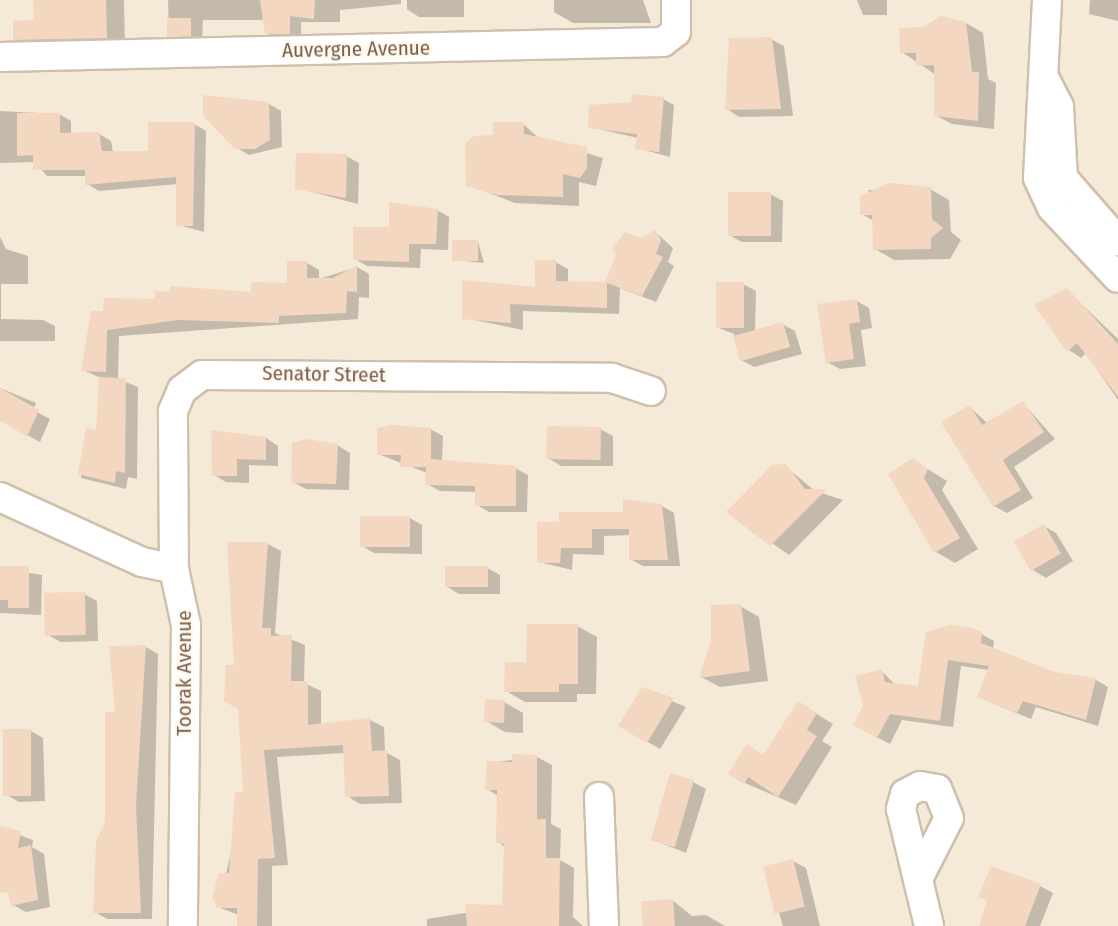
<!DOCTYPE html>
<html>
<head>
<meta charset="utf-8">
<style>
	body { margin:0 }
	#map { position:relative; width:1118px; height:926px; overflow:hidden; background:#fdf6e9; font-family:"Fira Sans Condensed",sans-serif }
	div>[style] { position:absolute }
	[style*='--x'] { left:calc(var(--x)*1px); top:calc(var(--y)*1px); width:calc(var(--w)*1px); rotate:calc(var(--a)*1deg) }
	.residential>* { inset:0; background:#f5e9d7; transform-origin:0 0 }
	.shadow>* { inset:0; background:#0003 }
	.building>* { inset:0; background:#f3d7c0; transform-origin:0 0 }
	.roads { filter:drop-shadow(2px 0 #d0bfad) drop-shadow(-2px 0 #d0bfad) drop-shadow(0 2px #d0bfad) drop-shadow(0 -2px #d0bfad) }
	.street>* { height:28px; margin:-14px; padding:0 14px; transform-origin:14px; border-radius:14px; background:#fff }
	span { translate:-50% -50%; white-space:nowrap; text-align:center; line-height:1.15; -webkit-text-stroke:5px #fffaf0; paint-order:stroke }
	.street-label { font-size:21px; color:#795e4b }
</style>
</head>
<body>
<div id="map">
	<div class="residential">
		<div style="left:0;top:0;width:1118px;height:926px"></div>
	</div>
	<div class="shadow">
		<div style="clip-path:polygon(35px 0,124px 0,125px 47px,33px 50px,15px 39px,35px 22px)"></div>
		<div style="clip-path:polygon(168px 0,401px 0,401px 4px,340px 10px,340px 22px,301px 22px,301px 40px,278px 40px,266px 33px,266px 20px,203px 20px,202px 42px,181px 42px,169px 36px)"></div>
		<div style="clip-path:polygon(407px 0,464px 0,464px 17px,419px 17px,407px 9px)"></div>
		<div style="clip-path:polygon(554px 0,643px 0,651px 23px,573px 23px,554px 12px)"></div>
		<div style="clip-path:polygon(857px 0,887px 0,887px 15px,863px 15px)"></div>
		<div style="clip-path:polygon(1090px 0,1118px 0,1118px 21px,1089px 14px)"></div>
		<div style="clip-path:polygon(966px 23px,983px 33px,988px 79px,996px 83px,994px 129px,952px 124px,935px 115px,936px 75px,902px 52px)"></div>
		<div style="clip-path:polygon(771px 39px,784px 46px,793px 116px,739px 117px,727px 109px)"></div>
		<div style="clip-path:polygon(663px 99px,674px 105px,670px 157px,637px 148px,638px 138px,590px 127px)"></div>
		<div style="clip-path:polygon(269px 104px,281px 111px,282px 147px,249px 155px,236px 147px)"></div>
		<div style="clip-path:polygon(0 111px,59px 114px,71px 121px,71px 134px,99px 134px,111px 141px,113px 152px,149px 153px,194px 124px,206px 131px,204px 232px,178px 225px,178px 184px,99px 191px,87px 184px,87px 176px,47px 176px,35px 162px,0 163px)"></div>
		<div style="clip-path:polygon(523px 124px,540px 139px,603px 158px,596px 186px,579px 182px,579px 206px,515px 203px,468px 185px,495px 137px)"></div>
		<div style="clip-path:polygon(346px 156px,359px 163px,358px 204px,297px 188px)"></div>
		<div style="clip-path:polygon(930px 189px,949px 200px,951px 232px,961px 240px,950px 259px,894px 260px,875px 249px,874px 221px,862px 214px,869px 190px)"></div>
		<div style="clip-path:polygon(770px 194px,783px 201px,782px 242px,742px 242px,729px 235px)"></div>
		<div style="clip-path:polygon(437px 210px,449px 217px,448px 250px,421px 249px,420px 268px,367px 266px,355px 259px,390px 229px)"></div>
		<div style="clip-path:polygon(655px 232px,673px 248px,668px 262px,674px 266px,656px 302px,620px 288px,619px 314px,523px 311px,523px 330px,464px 318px,537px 289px,555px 262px,568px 269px,568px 283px,607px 284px,618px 255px)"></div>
		<div style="clip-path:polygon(0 237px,6px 249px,28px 256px,28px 284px,1px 284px,1px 319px,43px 320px,55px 326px,55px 341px,0 341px)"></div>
		<div style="clip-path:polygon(478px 242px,484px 263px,454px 260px)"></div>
		<div style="clip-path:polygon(307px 263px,319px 270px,319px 279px,357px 267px,369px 274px,369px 298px,359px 297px,358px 319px,119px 336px,118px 379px,138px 387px,137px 479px,128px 477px,126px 489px,81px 478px,88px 430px,98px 432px,101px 378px,83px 370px,105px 313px,156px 301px,252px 294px,289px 285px)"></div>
		<div style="clip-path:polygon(743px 284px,756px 291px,755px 331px,782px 324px,795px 331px,802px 354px,754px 367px,741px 360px,734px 334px,716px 327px)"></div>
		<div style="clip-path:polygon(1067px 290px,1118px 339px,1118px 400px,1086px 353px,1081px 358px,1069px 350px,1036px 305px)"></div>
		<div style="clip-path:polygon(857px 301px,869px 308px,872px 328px,861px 330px,866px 366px,840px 369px,827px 362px)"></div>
		<div style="clip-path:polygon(0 388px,36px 403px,33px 410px,50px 419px,40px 442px,0 420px)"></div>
		<div style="clip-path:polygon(1023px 403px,1055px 439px,1014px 467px,1033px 498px,1007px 513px,994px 506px,970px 407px,988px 424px)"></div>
		<div style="clip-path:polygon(430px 429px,443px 436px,442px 462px,515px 468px,528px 475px,527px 512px,489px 512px,477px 505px,477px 492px,440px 491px,427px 484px,427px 473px,378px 454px)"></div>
		<div style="clip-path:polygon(600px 429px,613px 436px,613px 466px,561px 466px,548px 458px)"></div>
		<div style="clip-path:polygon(213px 432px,266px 438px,278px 446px,278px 466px,249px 465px,249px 483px,226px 482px,214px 475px)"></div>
		<div style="clip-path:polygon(337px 445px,350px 453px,349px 490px,306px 489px,293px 482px)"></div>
		<div style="clip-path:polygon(913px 460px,947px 481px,942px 490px,978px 549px,955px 563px,936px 552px)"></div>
		<div style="clip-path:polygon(785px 466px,815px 491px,843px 500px,789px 555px,728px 512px)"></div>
		<div style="clip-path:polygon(662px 506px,674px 513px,680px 566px,643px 566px,630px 559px,630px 535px,604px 536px,604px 555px,573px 554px,572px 570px,539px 562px,561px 524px)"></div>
		<div style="clip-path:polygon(410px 518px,422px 525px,422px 554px,374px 553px,362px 546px)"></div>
		<div style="clip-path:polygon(1044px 526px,1056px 533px,1073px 561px,1046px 578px,1033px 570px)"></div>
		<div style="clip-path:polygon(268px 544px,281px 551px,275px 633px,305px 645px,304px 683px,321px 691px,321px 725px,370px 720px,384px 727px,385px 752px,400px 760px,402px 803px,360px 804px,347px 796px,345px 753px,277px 757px,288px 865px,272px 866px,272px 926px,239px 926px,239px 915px,218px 907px,245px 794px,236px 667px)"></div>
		<div style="clip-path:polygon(0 568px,42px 575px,41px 615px,0 613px)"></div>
		<div style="clip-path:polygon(487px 568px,500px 575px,500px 594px,459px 594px,446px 586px)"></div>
		<div style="clip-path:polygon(84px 594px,97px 601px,98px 641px,61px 642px,48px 635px)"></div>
		<div style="clip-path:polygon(740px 606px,759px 617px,768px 681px,720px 687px,701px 677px)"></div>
		<div style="clip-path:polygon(577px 626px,597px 637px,596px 694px,577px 694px,577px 702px,525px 702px,506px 691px)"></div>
		<div style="clip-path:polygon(928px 633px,981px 634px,994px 641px,993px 650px,1054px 674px,1096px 680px,1108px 687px,1098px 726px,1036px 707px,1031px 719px,992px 703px,979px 696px,989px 670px,961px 666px,953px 727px,902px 720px,890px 744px,867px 732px,881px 671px,896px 685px,920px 688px)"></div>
		<div style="clip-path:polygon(146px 647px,158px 654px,152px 919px,107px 919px,95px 912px,117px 714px)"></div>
		<div style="clip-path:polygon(643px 689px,686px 707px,660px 749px,620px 726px)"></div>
		<div style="clip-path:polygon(504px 702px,523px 713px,523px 733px,505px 732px,486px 721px)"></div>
		<div style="clip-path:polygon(815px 713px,833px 724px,822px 741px,832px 747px,796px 805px,745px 783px,748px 747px,764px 756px)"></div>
		<div style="clip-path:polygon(31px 731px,43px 738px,45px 801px,19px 802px,7px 795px)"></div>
		<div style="clip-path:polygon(537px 757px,552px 765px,551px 824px,561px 829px,560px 860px,574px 868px,573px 917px,583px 926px,427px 926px,427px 919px,503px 907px,505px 847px,498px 842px,498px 796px,487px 789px,488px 763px)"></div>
		<div style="clip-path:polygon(693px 782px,706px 789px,686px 853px,651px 839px)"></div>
		<div style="clip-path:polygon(0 828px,33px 840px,32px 847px,44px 854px,50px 907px,26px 912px,13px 905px)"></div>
		<div style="clip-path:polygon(793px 861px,806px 868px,820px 926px,783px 926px,765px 867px)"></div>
		<div style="clip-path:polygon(1040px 886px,1053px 893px,1040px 926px,981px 926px)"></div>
		<div style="clip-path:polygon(672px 900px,692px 916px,706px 915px,725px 926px,645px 926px)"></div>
	</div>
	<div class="building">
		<div style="clip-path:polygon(33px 0,106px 0,107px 38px,13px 40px,13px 21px,34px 20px)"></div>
		<div style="clip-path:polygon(260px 0,315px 0,314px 19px,290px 16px,290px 34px,265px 34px)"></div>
		<div style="clip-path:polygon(941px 16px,966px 22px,972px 72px,979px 72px,978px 121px,934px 116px,934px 65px,916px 66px,916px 53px,900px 53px,899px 28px,923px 27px)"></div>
		<div style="left:167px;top:18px;width:24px;height:19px"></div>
		<div style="clip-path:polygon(772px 37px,781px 109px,725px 110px,729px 38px)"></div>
		<div style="clip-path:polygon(632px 94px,664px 97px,659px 152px,635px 149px,637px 134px,588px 128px,589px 105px,631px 102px)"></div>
		<div style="clip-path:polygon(203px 95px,269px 102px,270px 140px,255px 149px,235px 149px,203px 116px)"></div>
		<div style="clip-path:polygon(17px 113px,60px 113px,60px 133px,99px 132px,102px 151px,148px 151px,148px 122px,195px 122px,193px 226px,176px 226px,176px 177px,85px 185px,85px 170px,33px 170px,33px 155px,17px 156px)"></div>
		<div style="clip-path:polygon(493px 122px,524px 122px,524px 134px,587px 147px,587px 168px,580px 178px,563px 174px,563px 197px,497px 195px,466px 186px,465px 144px,474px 136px,493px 135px)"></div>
		<div style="clip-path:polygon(296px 153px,347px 154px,346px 198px,295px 189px)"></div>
		<div style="clip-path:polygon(889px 183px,931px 187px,932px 219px,943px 228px,931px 238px,931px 249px,873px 250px,872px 215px,860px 215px,860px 196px)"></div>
		<div style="left:728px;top:192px;width:43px;height:44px"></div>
		<div style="clip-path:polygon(389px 202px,438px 209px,436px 244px,409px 244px,409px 262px,353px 260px,353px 227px,389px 227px)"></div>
		<div style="clip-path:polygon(655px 230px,661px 240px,656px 254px,663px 257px,642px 296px,607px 283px,607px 308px,510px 304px,511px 323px,462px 319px,462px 280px,535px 287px,535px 260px,556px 260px,556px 281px,605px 282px,616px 255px,612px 248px,625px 232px,641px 238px)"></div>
		<div style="left:452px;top:240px;width:26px;height:21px"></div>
		<div style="clip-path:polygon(287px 261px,307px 261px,307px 278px,333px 278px,357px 265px,357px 292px,347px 291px,346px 313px,279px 316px,279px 323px,178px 320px,107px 330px,106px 372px,81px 371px,91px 311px,103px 311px,104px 298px,155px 299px,155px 291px,170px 292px,170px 286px,251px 292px,251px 282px,287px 283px)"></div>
		<div style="left:716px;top:282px;width:28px;height:46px"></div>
		<div style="clip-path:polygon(1067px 288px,1118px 344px,1118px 397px,1077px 343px,1067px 352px,1034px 305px)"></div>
		<div style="clip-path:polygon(857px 299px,860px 322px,849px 324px,854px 359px,826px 363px,817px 304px)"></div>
		<div style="left:783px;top:322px;width:26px;height:52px;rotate:74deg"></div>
		<div style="clip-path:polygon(99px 377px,126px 378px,125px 473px,116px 471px,115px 483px,78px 474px,86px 428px,96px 430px)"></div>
		<div style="clip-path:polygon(0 388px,39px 410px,27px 437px,0 420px)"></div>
		<div style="clip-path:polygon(1023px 401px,1044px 432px,1003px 460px,1021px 490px,993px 507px,941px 422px,970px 405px,982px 425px)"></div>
		<div style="clip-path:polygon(392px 425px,431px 428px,431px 459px,516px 466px,516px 506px,475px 506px,475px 486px,425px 485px,426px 467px,400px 467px,401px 455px,377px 455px,377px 428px)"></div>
		<div style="left:547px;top:426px;width:54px;height:33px;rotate:1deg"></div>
		<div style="clip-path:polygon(211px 430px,266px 437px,266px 460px,237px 459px,237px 476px,212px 476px)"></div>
		<div style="clip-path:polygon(307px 439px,338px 444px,336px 484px,291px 483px,292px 443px)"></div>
		<div style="clip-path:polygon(913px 458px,928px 469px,924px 478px,960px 538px,934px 553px,888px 474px)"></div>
		<div style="clip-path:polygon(786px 464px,805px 489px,827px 489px,770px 546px,726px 512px,772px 465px)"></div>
		<div style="clip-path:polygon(623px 499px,662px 504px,668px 560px,629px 560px,629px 529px,592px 529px,592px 548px,561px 548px,560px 563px,537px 563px,537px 522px,559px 522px,559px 512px,623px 512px)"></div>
		<div style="left:360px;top:516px;width:50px;height:31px"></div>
		<div style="left:1044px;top:524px;width:34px;height:35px;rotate:60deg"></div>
		<div style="clip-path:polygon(227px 542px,268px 542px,262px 628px,271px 628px,271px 636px,292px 635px,291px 681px,308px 681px,308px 725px,370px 718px,372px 751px,387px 750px,389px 796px,345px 797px,343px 745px,264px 750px,275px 858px,258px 859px,257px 926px,237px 926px,237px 908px,217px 908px,212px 897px,219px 873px,229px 873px,235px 792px,243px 792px,238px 709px,224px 701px,226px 665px,234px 665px)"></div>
		<div style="clip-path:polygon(0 566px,29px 566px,29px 608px,8px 608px,8px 600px,0 600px)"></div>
		<div style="left:445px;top:566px;width:43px;height:21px"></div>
		<div style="left:85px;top:592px;width:43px;height:41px;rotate:89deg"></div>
		<div style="clip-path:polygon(741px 604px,750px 671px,699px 678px,711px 639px,711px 605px)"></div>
		<div style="clip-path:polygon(527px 624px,578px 624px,578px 684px,559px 684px,559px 692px,504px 692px,505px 662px,526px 662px)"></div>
		<div style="clip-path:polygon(950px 625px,972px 628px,982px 632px,981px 643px,1055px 672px,1096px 678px,1086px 720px,1023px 701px,1017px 713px,977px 697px,989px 666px,948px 660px,940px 721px,890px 714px,877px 738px,853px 725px,863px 706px,855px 676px,882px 669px,885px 682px,918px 686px,926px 632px)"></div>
		<div style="clip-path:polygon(146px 645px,136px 806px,141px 913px,93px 913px,96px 841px,105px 823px,105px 712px,115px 712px,109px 646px)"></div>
		<div style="clip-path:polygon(642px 687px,674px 698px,647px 743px,618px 726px)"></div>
		<div style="left:485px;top:699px;width:20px;height:23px;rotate:3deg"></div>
		<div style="clip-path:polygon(798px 701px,817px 713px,807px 730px,817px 736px,778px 797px,748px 777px,744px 784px,728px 774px,747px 744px,763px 755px)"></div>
		<div style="left:3px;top:729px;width:28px;height:67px"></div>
		<div style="clip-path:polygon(512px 754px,537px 755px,537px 819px,546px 819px,546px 858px,560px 858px,559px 926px,467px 926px,465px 904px,502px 905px,504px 844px,496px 843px,497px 790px,485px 790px,487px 761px,512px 762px)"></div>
		<div style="left:670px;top:773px;width:25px;height:70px;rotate:16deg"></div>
		<div style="clip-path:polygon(0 826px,21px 831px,18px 848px,31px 845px,38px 900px,11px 906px,8px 893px,0 892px)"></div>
		<div style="left:793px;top:859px;width:49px;height:31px;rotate:76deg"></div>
		<div style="clip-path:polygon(991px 866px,1041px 884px,1025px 926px,979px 926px,987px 900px,978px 897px)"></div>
		<div style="left:673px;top:899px;width:27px;height:32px;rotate:86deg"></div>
	</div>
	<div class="roads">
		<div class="street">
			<div style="--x:1047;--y:0;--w:178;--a:92.9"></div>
			<div style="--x:1038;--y:178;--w:33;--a:65"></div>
			<div style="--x:1052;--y:208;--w:96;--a:46.7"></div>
			<div style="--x:0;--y:57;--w:663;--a:-1.3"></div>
			<div style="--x:663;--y:42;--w:16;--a:-38"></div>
			<div style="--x:676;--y:32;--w:32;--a:-90"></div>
			<div style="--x:1046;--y:81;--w:29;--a:63"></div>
			<div style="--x:1059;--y:107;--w:71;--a:86.8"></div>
			<div style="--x:1063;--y:178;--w:84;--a:48.9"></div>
			<div style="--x:0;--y:497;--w:156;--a:24.6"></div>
			<div style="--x:142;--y:562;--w:33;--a:12"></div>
			<div style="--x:174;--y:569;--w:57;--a:77.9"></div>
			<div style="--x:186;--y:625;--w:301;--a:90.6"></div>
			<div style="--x:174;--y:569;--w:158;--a:-90.4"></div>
			<div style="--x:173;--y:411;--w:23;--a:-67"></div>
			<div style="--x:182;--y:390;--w:25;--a:-37"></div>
			<div style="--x:202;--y:375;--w:410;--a:0.4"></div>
			<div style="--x:612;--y:378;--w:41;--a:18.4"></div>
			<div style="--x:599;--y:797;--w:129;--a:87.8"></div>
			<div style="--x:918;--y:879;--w:68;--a:-63.1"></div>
			<div style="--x:949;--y:818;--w:31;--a:-112"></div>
			<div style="--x:937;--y:789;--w:17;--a:-170"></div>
			<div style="--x:920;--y:786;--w:17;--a:152"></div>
			<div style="--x:905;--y:794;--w:16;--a:105"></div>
			<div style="--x:901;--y:809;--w:120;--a:76.5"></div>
		</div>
	</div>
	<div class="street-label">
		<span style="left:356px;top:49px;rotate:-1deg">Auvergne Avenue</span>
		<span style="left:324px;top:374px;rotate:1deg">Senator Street</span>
		<span style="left:184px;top:673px;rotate:-90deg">Toorak Avenue</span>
	</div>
</div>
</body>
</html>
